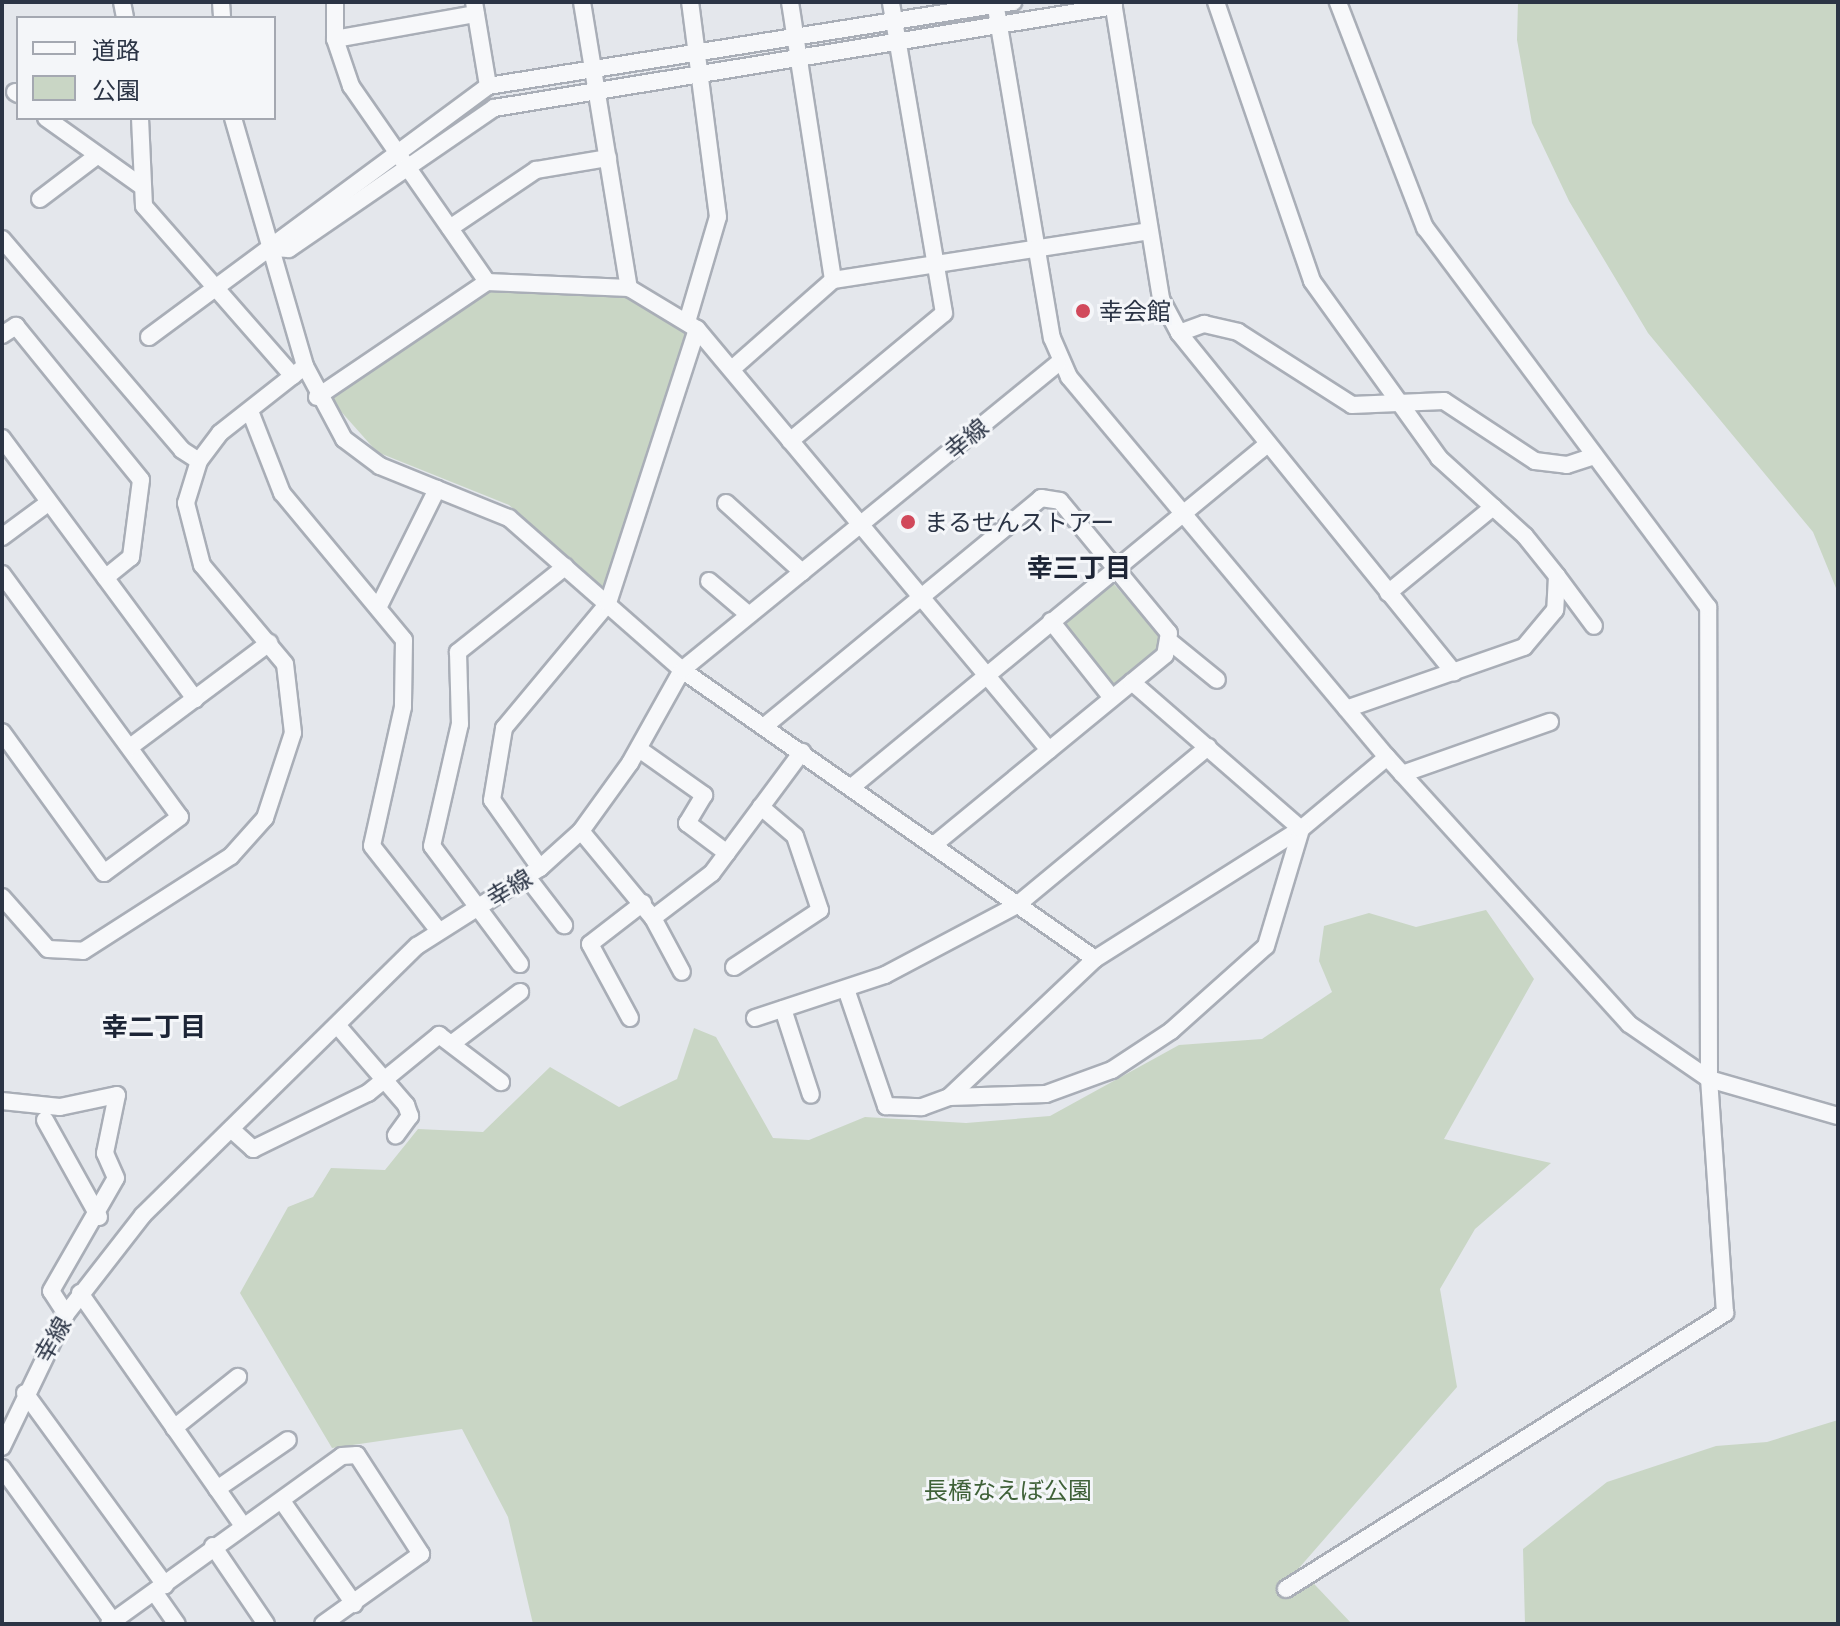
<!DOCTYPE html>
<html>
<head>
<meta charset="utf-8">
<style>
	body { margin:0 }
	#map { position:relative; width:1840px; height:1626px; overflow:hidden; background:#e4e7ec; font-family:"Open Sans","Noto Sans JP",sans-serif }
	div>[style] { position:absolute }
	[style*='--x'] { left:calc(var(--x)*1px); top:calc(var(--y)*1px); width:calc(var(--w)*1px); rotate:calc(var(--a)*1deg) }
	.green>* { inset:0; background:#c9d6c5 }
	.roads { filter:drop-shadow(2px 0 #a9aeb7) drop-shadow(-2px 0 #a9aeb7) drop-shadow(0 2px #a9aeb7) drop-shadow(0 -2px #a9aeb7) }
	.minor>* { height:16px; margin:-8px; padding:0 8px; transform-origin:8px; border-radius:8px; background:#f7f8fa }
	.dots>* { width:22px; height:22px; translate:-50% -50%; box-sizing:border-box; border:4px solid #f4f6f9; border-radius:50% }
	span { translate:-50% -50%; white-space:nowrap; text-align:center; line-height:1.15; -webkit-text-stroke:6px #f4f6f9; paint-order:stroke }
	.poi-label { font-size:24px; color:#2b3445 }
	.left { translate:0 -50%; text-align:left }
	.street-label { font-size:24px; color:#2b3445 }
	.park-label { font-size:24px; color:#3f6138 }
	.neighbourhood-label { font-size:26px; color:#1d2536; font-weight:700 }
	.frame { position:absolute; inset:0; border:4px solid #2b3445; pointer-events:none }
	.legend { position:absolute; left:16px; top:16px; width:260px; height:104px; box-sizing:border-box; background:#f4f6f9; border:2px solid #a4a8b1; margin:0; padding:10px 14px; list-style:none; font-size:24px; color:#2b3445 }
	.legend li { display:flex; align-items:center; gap:16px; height:40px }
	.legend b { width:40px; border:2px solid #a4a8b1 }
</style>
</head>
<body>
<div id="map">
	<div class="green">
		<div style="clip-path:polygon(1518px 2px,1838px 2px,1838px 593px,1813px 532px,1648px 333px,1569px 201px,1532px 123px,1517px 40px)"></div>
		<div style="clip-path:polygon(492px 289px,627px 296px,687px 334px,603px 588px,509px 505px,377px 452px,329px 398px)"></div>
		<div style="clip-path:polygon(1111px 581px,1161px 636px,1158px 649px,1112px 687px,1062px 623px)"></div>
		<div style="clip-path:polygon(1486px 910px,1534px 979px,1444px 1139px,1551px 1163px,1475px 1229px,1440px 1289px,1457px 1387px,1299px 1568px,1352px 1624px,533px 1624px,508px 1517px,462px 1429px,332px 1448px,240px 1293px,288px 1207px,313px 1197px,331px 1168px,385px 1170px,418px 1129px,483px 1132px,550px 1067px,619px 1107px,677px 1079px,694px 1028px,716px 1037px,773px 1138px,809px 1140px,865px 1117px,966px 1123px,1050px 1116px,1179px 1045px,1262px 1039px,1332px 992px,1319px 961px,1324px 926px,1369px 913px,1416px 927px)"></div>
		<div style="clip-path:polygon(1838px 1420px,1838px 1624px,1525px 1624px,1523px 1549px,1607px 1482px,1716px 1446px,1767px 1442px)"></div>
	</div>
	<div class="roads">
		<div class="minor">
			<div style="--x:122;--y:2;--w:16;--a:79"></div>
			<div style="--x:221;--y:2;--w:16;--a:86"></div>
			<div style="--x:335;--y:2;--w:37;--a:90"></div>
			<div style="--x:335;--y:39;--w:50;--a:71.2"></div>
			<div style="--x:351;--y:86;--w:239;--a:55.2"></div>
			<div style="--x:474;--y:2;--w:85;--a:80.5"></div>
			<div style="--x:582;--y:2;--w:290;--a:80.7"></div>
			<div style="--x:790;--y:2;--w:281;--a:81.2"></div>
			<div style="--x:995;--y:2;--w:341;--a:80.4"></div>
			<div style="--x:1052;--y:338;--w:43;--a:66.4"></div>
			<div style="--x:1069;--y:377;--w:496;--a:50.1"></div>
			<div style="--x:1387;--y:757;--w:360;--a:47.8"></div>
			<div style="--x:1629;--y:1024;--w:97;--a:34.5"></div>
			<div style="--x:1709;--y:1079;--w:134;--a:16"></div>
			<div style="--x:1113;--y:2;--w:301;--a:80.8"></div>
			<div style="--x:1161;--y:299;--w:38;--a:62"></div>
			<div style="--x:1179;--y:333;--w:437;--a:51"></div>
			<div style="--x:1216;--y:2;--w:295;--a:71"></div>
			<div style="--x:1312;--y:281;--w:218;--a:54.3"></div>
			<div style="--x:1439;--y:458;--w:116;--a:42.2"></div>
			<div style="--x:1525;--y:536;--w:51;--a:51.3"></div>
			<div style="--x:1557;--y:576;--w:34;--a:93"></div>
			<div style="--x:1555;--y:610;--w:48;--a:130"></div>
			<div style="--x:1524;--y:647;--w:188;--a:160.8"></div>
			<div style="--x:335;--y:39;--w:143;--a:-10.1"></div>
			<div style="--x:15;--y:92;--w:4;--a:34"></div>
			<div style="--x:46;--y:118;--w:115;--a:35.5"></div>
			<div style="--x:140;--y:118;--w:88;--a:87.4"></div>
			<div style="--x:144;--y:206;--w:226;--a:48.8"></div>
			<div style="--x:233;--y:118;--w:258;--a:73.8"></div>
			<div style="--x:305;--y:366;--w:83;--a:61.9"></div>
			<div style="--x:344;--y:439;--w:45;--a:36.9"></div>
			<div style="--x:380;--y:466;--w:139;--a:22"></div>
			<div style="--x:509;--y:518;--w:230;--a:41.3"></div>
			<div style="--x:682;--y:670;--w:504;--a:34.98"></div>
			<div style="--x:40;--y:199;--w:68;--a:-37.2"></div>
			<div style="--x:450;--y:228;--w:104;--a:-34"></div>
			<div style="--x:536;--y:170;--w:73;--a:-9.5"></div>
			<div style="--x:2;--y:239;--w:277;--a:49.5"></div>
			<div style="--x:182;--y:450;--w:20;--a:33"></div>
			<div style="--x:272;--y:248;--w:17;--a:3"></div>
			<div style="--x:289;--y:249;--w:249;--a:-34.5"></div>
			<div style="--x:494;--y:108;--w:628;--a:-9.34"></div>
			<div style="--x:687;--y:322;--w:109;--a:-73.6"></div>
			<div style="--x:718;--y:217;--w:217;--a:-97.4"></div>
			<div style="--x:1179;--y:333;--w:27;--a:-20"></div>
			<div style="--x:1204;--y:324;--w:35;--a:13"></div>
			<div style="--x:1238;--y:332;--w:135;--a:32.6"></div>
			<div style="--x:1352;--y:405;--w:92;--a:-2.5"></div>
			<div style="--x:1444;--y:401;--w:109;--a:33.4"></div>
			<div style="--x:1535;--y:461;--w:32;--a:7"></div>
			<div style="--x:1567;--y:465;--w:26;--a:-18"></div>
			<div style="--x:2;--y:335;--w:17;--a:-33"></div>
			<div style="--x:16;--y:326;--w:198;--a:50.9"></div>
			<div style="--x:141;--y:480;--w:78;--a:97.4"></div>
			<div style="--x:131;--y:557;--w:33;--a:141"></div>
			<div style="--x:149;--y:337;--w:422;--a:-36.5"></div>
			<div style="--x:488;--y:86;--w:532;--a:-9.09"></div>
			<div style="--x:732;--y:369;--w:135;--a:-41.4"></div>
			<div style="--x:833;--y:280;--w:319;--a:-8.8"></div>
			<div style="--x:317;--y:397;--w:205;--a:-34.1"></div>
			<div style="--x:487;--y:282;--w:142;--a:2.4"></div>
			<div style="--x:629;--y:288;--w:79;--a:31.1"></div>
			<div style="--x:697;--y:329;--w:549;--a:50.1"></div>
			<div style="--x:250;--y:411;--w:88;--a:68.7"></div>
			<div style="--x:282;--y:493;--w:191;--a:50.3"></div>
			<div style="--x:404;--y:640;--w:67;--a:90.9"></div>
			<div style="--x:403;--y:707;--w:142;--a:102.6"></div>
			<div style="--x:372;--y:846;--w:107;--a:51.8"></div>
			<div style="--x:2;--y:438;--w:325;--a:53.5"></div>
			<div style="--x:790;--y:441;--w:200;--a:-39.7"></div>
			<div style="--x:944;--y:313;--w:315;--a:-99.7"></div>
			<div style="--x:726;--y:503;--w:103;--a:42.2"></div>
			<div style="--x:2;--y:537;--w:57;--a:-36.5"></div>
			<div style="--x:2;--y:574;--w:301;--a:53.8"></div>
			<div style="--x:180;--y:817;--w:94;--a:143.6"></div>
			<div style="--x:104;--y:873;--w:174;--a:-125.9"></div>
			<div style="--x:1557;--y:576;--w:62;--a:53.5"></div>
			<div style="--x:709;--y:581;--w:52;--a:40.4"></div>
			<div style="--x:1388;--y:593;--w:136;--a:-39.3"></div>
			<div style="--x:378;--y:608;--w:133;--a:-63.6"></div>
			<div style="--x:1051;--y:621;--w:98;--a:51.6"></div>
			<div style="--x:1168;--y:640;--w:63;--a:39.2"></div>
			<div style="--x:766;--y:725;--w:357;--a:-39.5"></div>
			<div style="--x:1041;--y:498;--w:19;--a:9"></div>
			<div style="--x:1060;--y:501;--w:171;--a:50.5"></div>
			<div style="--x:1169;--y:633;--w:22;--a:100"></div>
			<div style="--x:1165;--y:655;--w:298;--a:140.6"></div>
			<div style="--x:130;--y:747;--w:174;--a:-36.8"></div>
			<div style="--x:639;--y:749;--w:80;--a:35.3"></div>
			<div style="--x:704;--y:795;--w:33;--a:121"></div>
			<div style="--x:687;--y:823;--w:50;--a:36.9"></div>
			<div style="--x:1402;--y:774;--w:157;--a:-19.4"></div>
			<div style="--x:853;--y:786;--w:533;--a:-39.52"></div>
			<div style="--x:581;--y:831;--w:113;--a:50.4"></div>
			<div style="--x:653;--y:918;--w:74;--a:-37.3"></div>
			<div style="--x:712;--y:873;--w:151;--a:-53.4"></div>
			<div style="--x:540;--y:868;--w:83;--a:-125.2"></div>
			<div style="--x:492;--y:800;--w:73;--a:-80.5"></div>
			<div style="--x:504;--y:728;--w:163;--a:-50.2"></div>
			<div style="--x:608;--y:603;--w:288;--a:-72"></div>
			<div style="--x:527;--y:877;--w:61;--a:52.4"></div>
			<div style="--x:2;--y:897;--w:69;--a:48.5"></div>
			<div style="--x:48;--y:949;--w:35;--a:3"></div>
			<div style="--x:83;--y:951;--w:176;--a:-32.7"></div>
			<div style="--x:231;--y:856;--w:51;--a:-48.2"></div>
			<div style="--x:265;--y:818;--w:89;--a:-71.8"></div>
			<div style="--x:293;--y:733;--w:69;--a:-96.6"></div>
			<div style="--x:285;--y:664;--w:129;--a:-130"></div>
			<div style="--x:202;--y:565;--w:64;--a:-104.5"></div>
			<div style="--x:186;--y:503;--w:44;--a:-72.8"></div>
			<div style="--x:199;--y:461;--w:35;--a:-53"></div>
			<div style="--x:220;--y:433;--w:108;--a:-38.2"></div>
			<div style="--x:653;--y:918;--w:61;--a:61.8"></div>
			<div style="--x:520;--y:964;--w:147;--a:-126.7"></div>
			<div style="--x:432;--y:846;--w:125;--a:-77.1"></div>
			<div style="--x:460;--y:724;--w:72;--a:-91.6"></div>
			<div style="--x:458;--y:652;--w:137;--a:-38.5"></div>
			<div style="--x:734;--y:967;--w:103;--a:-33.5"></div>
			<div style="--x:820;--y:910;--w:78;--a:-108.7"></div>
			<div style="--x:795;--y:836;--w:45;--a:-139.5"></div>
			<div style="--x:846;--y:989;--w:124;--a:71.1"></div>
			<div style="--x:886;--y:1106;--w:36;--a:2"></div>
			<div style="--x:922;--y:1107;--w:29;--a:-20"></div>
			<div style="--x:949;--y:1097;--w:201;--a:-43.4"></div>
			<div style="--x:1095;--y:959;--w:244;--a:-32.3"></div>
			<div style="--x:1301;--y:829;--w:112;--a:-39.9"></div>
			<div style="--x:783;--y:1009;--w:90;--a:72"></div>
			<div style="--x:630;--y:1018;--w:84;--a:-118.4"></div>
			<div style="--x:590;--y:944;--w:67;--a:-37.7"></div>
			<div style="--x:755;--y:1018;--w:137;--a:-18.3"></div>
			<div style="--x:885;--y:975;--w:149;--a:-27.9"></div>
			<div style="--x:1017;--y:905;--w:248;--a:-39.6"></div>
			<div style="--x:337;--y:1025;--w:106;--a:49.2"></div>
			<div style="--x:406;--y:1105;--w:12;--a:70"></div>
			<div style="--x:410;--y:1116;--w:24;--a:126"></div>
			<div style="--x:454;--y:1042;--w:83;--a:-37.1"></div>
			<div style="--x:949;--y:1097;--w:97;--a:-1.8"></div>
			<div style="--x:1046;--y:1094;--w:70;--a:-20"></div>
			<div style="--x:1112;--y:1070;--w:71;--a:-33.5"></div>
			<div style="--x:1171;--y:1031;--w:127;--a:-41.8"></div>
			<div style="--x:1266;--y:946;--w:122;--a:-73.3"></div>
			<div style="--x:1301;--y:829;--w:224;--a:-139"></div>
			<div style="--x:2;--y:1101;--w:58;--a:5.9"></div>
			<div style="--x:60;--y:1107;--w:58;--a:-11.9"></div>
			<div style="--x:45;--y:1120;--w:111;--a:60.9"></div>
			<div style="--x:231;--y:1129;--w:30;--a:42"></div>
			<div style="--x:253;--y:1149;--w:128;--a:-26"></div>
			<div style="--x:368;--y:1093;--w:92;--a:-39.2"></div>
			<div style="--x:439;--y:1035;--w:78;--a:37.2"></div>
			<div style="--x:80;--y:1293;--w:284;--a:55"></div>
			<div style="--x:66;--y:1314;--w:27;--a:-123"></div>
			<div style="--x:51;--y:1291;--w:130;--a:-60.1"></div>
			<div style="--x:116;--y:1178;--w:27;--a:-114"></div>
			<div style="--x:105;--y:1153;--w:59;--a:-78.3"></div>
			<div style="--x:25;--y:1393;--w:238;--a:53.9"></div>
			<div style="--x:174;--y:1428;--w:82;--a:-38.6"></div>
			<div style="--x:2;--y:1447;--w:148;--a:-64.3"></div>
			<div style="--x:66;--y:1314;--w:125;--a:-52.1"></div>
			<div style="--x:143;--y:1215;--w:384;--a:-44.5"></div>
			<div style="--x:417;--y:946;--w:146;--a:-32.4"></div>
			<div style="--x:540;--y:868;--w:55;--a:-42.1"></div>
			<div style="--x:581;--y:831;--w:84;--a:-54.2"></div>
			<div style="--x:630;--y:763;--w:107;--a:-60.8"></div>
			<div style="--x:682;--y:670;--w:485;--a:-39.2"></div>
			<div style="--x:2;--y:1468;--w:188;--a:54.1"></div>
			<div style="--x:217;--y:1489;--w:86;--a:-34.6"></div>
			<div style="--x:282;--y:1501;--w:126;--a:55"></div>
			<div style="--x:213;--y:1546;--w:94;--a:55.8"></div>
			<div style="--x:1286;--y:1589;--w:519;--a:-32.16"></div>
			<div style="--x:1725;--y:1313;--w:235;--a:-93.9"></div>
			<div style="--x:1709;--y:1079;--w:472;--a:-90.1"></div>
			<div style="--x:1708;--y:607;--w:473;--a:-126.7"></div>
			<div style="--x:1425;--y:228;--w:242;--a:-111.1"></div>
			<div style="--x:155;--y:1593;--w:38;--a:55"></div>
			<div style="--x:109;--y:1624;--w:287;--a:-35.8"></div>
			<div style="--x:342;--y:1456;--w:15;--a:-4"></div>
			<div style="--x:357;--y:1455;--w:118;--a:57.1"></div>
			<div style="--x:421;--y:1554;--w:120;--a:144.5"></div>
		</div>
	</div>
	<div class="dots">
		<div style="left:1083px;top:311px;background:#d1495b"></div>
		<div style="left:908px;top:522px;background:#d1495b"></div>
	</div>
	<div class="poi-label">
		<span class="left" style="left:1099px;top:311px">幸会館</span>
		<span class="left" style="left:924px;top:522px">まるせんストアー</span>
	</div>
	<div class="street-label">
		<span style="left:966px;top:438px;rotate:-39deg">幸線</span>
		<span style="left:509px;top:887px;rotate:-31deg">幸線</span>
		<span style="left:52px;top:1339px;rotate:-60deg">幸線</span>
	</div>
	<div class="park-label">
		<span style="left:1008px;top:1490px">長橋なえぼ公園</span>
	</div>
	<div class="neighbourhood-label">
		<span style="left:1079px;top:568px">幸三丁目</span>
		<span style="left:154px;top:1027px">幸二丁目</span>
	</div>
	<div class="frame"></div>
	<ul class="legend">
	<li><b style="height:10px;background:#f7f8fa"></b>道路</li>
	<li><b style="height:22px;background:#c9d6c5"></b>公園</li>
	</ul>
</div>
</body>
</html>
